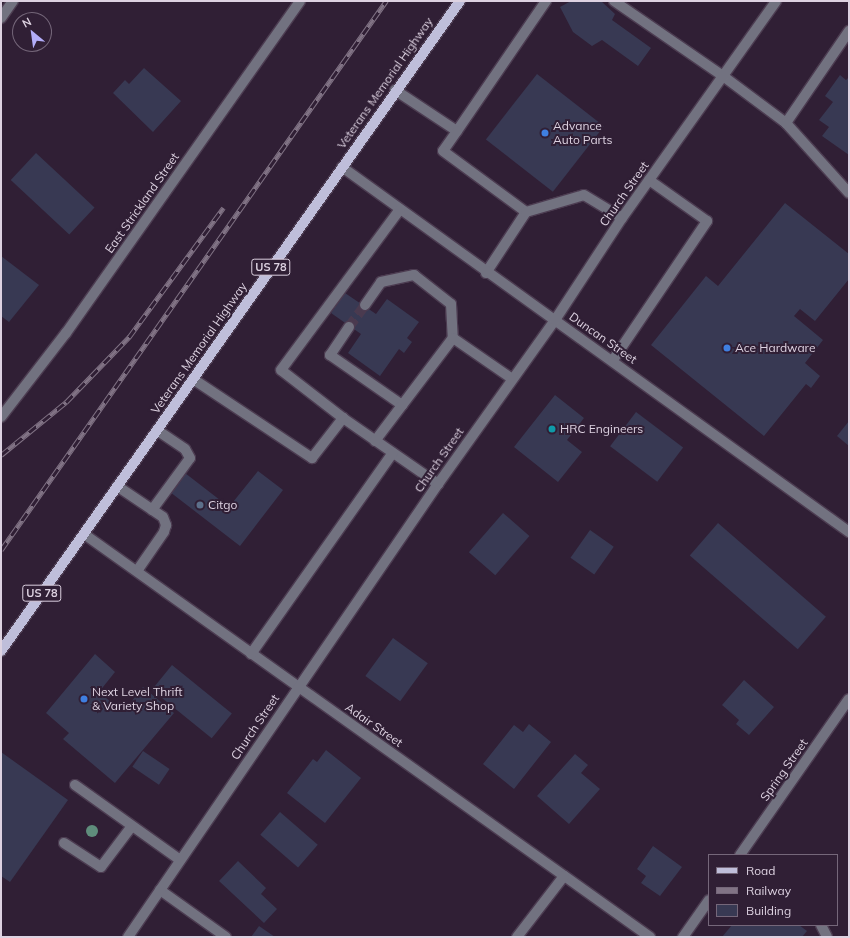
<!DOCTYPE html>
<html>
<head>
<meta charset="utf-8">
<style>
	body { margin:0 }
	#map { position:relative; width:850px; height:938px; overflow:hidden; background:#301f35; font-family:Mulish,sans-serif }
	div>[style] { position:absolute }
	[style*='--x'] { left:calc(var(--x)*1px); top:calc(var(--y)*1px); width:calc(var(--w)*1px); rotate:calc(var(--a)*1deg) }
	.building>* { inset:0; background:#383953; transform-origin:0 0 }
	.minor-tunnel>* { height:10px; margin-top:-5px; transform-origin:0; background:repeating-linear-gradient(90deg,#4a3a4f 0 10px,transparent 0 15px) }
	.roads { filter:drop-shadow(1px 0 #4c3c51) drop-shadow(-1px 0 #4c3c51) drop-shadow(0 1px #4c3c51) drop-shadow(0 -1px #4c3c51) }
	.minor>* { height:10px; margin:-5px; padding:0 5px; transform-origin:5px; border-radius:5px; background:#727280 }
	.major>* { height:10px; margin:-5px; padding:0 5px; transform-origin:5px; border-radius:5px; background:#bfbeda }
	.rail>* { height:4.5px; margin-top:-2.25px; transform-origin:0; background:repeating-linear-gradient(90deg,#301f35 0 9px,#817385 0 18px); box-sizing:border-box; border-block:1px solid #817385 }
	.trees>* { width:12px; height:12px; margin:-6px; border-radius:50%; background:#5f8d7c }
	.dots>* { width:11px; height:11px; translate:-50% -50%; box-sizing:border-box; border:2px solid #301f35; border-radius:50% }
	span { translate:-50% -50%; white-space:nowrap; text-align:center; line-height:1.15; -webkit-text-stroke:4px #301f35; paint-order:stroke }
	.shield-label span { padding:1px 3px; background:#301f35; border:1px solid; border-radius:3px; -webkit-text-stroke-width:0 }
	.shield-label { font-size:11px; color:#ddd2e1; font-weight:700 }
	.street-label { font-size:12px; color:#ddd2e1 }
	.poi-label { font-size:12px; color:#ddd2e1 }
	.left { translate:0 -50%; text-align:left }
	.frame { position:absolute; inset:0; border:2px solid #ddd2e1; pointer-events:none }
	.legend { position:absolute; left:708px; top:854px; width:130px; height:72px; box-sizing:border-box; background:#301f35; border:1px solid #75677a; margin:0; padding:5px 7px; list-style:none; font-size:12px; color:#ddd2e1 }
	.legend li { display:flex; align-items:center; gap:8px; height:20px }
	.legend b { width:20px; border:1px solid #75677a }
	.north { position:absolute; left:12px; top:12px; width:40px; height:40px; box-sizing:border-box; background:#301f35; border:1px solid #75677a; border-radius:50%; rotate:331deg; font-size:11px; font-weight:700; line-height:16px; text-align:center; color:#ddd2e1 }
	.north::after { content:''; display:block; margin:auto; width:14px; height:18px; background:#b3adf9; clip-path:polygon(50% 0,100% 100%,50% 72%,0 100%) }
</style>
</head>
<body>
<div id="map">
	<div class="building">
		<div style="clip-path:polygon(571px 1px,601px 1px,615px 14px,612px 20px,651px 48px,638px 66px,602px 40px,592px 46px,573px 32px,560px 7px)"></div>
		<div style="clip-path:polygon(144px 68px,181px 101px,153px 132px,113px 93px,125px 80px,129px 84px)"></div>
		<div style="left:537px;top:74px;width:85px;height:83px;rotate:38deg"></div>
		<div style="clip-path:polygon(840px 75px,846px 80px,849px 77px,849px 155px,822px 136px,829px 127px,819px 120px,833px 102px,825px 96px)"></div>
		<div style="left:36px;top:153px;width:80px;height:37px;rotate:43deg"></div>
		<div style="clip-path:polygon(785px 203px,849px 254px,849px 279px,815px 321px,800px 309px,794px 316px,823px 340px,805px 363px,820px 376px,811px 388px,806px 384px,764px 436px,651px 345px,706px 276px,718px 286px)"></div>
		<div style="clip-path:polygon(1px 256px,39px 285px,9px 322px,1px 316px)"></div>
		<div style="clip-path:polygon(345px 293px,376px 314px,387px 299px,419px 322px,407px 338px,412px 342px,404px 353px,399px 349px,380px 376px,348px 353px,361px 334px,331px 313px)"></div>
		<div style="clip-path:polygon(555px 395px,584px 418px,567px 440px,582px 452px,558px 482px,514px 447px)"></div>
		<div style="left:636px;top:412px;width:59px;height:43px;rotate:37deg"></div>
		<div style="clip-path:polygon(849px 421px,849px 446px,837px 436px)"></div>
		<div style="clip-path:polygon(258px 471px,283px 490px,240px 546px,170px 492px,185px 473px,229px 507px)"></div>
		<div style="left:503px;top:513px;width:35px;height:52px;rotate:41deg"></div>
		<div style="left:718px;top:523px;width:143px;height:43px;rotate:41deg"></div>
		<div style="left:590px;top:530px;width:29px;height:34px;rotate:35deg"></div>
		<div style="left:393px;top:638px;width:43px;height:47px;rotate:36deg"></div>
		<div style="clip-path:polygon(95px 654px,115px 672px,99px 692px,123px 712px,143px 687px,174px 713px,115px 783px,63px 739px,69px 733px,46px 713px)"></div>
		<div style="left:172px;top:665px;width:77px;height:32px;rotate:39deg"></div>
		<div style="clip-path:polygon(744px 680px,774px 707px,749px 735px,736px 724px,739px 720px,722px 705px)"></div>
		<div style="clip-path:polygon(529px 724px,551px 742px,514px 789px,483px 764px,514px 725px,523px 732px)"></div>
		<div style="clip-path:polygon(326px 750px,361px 778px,325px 823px,287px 793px,313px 759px,317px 762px)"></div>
		<div style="left:143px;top:751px;width:32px;height:19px;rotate:34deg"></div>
		<div style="clip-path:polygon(1px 752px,68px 800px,10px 882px,1px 876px)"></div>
		<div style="clip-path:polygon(575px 754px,588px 765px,581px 773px,600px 789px,569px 824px,537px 796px)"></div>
		<div style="left:280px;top:812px;width:50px;height:30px;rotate:41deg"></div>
		<div style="clip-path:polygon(653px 846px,682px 867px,660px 896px,641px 883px,646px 876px,637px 869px)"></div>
		<div style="clip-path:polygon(238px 861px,266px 888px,261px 894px,277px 909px,264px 923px,219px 881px)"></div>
		<div style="clip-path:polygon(732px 925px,799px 925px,807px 931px,802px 937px,722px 937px)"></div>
		<div style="clip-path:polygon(259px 926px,275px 937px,251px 937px)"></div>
	</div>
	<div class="minor-tunnel">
		<div style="--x:349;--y:327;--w:27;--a:-54"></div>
	</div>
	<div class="roads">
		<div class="minor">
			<div style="--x:614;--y:1;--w:132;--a:34.5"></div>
			<div style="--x:723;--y:76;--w:79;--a:36.7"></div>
			<div style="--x:786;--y:123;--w:112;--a:-55.6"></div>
			<div style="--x:1;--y:18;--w:21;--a:-55"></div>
			<div style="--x:395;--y:90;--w:74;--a:33.5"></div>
			<div style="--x:457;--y:131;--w:158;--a:-55.6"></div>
			<div style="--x:786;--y:123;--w:94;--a:48"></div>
			<div style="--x:457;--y:131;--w:24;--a:125"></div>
			<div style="--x:443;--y:151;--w:103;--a:36.3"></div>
			<div style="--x:526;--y:212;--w:73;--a:123.3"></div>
			<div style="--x:342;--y:167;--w:625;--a:35.75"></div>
			<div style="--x:526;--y:212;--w:60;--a:-16.3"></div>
			<div style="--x:584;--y:195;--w:44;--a:31.2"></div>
			<div style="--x:365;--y:305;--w:28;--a:-55"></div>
			<div style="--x:381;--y:282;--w:34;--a:-12"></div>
			<div style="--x:414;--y:275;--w:47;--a:38.1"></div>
			<div style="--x:451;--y:304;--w:34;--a:87"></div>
			<div style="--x:349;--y:327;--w:34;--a:124"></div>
			<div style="--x:330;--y:355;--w:88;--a:34.8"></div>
			<div style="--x:613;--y:360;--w:168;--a:-55.9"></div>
			<div style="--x:707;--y:221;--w:71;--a:-144.7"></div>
			<div style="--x:193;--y:379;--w:143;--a:33.6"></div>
			<div style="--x:312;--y:458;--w:51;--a:-52.2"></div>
			<div style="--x:343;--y:418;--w:116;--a:34.8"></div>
			<div style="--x:1;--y:417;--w:106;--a:-52.3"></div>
			<div style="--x:66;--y:333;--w:406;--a:-54.8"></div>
			<div style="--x:343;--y:418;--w:78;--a:-142.3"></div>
			<div style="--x:281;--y:370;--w:200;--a:-53.5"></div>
			<div style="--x:375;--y:441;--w:129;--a:-52.9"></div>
			<div style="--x:453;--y:338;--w:70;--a:34.6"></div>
			<div style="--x:117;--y:486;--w:55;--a:34"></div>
			<div style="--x:163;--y:517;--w:9;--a:69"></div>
			<div style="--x:166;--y:525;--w:7;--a:106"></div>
			<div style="--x:164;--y:532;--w:47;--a:124.7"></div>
			<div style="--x:152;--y:510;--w:64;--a:-53.8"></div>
			<div style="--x:190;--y:458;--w:10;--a:-119"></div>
			<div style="--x:185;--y:449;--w:34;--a:-146"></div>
			<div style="--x:84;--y:534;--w:695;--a:35.45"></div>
			<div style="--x:251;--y:654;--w:246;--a:-54.8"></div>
			<div style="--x:75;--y:785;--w:129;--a:35.5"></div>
			<div style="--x:64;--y:843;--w:44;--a:33"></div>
			<div style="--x:101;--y:867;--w:51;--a:-52.9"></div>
			<div style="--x:740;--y:855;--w:190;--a:-55.1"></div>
			<div style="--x:160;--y:890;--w:81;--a:35.5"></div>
			<div style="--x:821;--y:925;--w:13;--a:63"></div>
			<div style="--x:128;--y:937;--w:549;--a:-55.62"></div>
			<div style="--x:438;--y:484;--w:201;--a:-54.5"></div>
			<div style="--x:555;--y:320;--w:122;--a:-56.7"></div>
			<div style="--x:622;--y:218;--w:266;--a:-54.6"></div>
			<div style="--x:517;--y:937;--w:77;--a:-52.4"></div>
			<div style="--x:683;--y:937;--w:45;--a:-54.9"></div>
		</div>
		<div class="major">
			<div style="--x:1;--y:651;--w:796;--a:-54.77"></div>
		</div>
	</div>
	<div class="rail">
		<div style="--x:1;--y:455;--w:84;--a:-39.2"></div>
		<div style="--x:66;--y:402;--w:91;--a:-45.9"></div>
		<div style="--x:129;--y:337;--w:160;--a:-53.9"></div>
		<div style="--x:1;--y:550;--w:671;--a:-54.96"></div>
	</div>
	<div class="trees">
		<div style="left:92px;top:831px"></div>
	</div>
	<div class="dots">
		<div style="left:545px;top:133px;background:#3f7fe0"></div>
		<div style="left:727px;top:348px;background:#3f7fe0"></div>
		<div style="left:552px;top:429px;background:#0f9aa8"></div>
		<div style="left:200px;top:505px;background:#5c6f8a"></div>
		<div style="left:84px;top:699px;background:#3f7fe0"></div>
	</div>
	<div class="shield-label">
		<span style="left:271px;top:267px">US 78</span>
		<span style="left:42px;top:593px">US 78</span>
	</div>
	<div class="street-label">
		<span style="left:385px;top:83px;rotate:-55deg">Veterans Memorial Highway</span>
		<span style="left:624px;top:194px;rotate:-55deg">Church Street</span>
		<span style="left:142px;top:203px;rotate:-55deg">East Strickland Street</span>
		<span style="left:603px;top:338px;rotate:35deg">Duncan Street</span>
		<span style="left:199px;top:348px;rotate:-55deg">Veterans Memorial Highway</span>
		<span style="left:439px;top:460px;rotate:-55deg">Church Street</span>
		<span style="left:374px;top:725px;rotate:35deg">Adair Street</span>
		<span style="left:255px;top:727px;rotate:-56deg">Church Street</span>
		<span style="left:784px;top:770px;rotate:-55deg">Spring Street</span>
	</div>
	<div class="poi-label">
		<span class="left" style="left:553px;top:133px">Advance<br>Auto Parts</span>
		<span class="left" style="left:735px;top:348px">Ace Hardware</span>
		<span class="left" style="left:560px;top:429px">HRC Engineers</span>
		<span class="left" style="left:208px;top:505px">Citgo</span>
		<span class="left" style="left:92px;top:699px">Next Level Thrift<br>&amp; Variety Shop</span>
	</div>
	<div class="frame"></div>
	<ul class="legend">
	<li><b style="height:5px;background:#bfbeda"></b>Road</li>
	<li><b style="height:5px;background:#817385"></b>Railway</li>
	<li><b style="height:11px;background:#383953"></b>Building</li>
	</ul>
	<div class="north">N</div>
</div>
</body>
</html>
